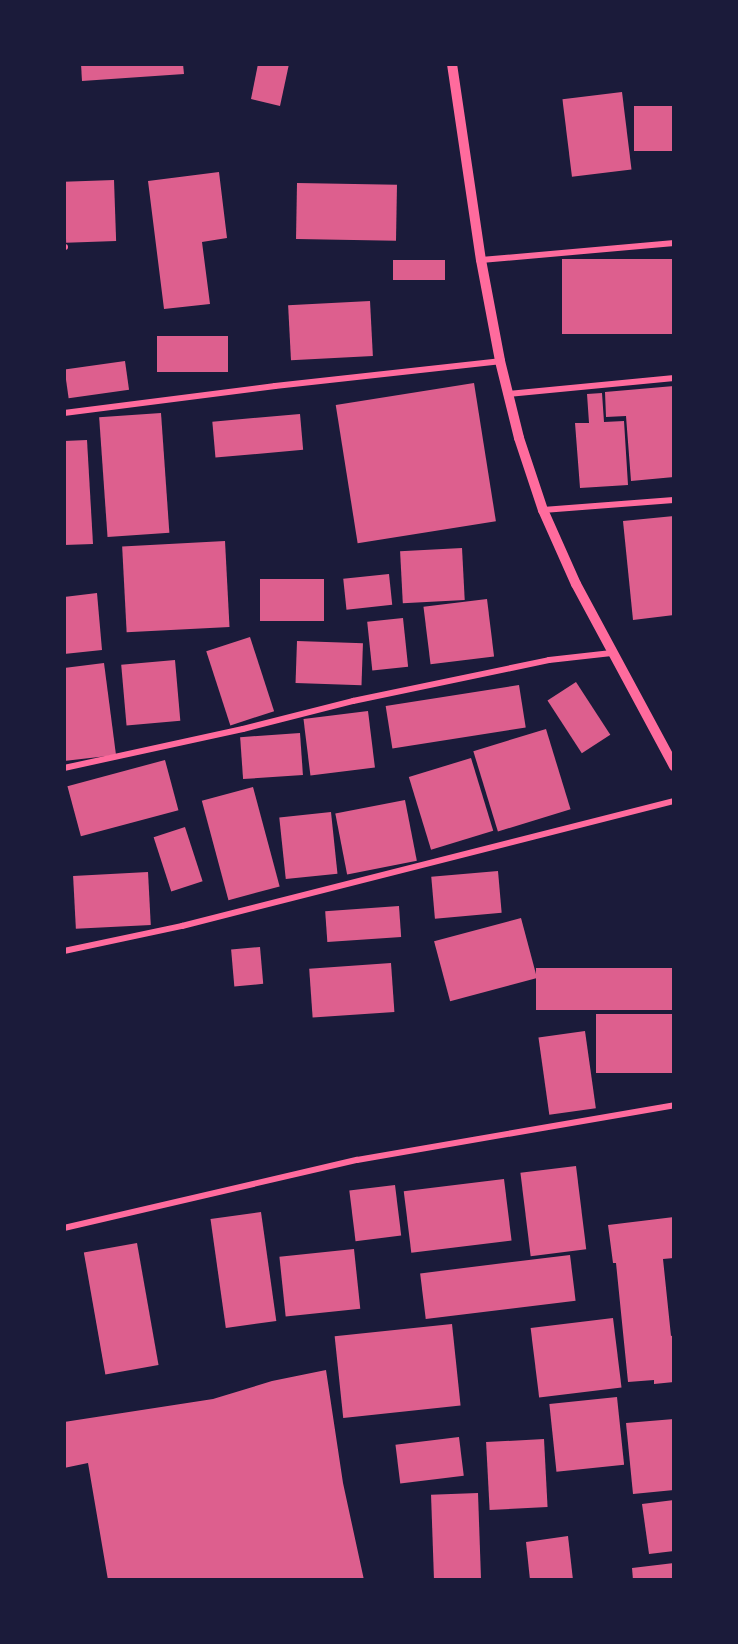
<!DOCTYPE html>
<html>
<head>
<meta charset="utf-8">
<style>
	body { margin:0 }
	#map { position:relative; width:738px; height:1644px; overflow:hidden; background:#1b1b3a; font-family:"IBM Plex Serif",serif }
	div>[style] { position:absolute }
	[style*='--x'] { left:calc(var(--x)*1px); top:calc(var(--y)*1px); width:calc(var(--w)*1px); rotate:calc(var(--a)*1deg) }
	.building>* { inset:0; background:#dd5f8e; transform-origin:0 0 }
	.minor>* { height:6px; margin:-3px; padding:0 3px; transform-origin:3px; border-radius:3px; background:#ff6b9d }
	.tertiary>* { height:10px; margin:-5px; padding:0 5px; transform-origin:5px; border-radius:5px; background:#ff6b9d }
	span { translate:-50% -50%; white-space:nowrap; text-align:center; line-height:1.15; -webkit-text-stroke:5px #1b1b3a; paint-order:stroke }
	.frame { position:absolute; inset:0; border:66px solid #1b1b3a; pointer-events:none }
</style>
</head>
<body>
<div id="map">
	<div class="building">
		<div style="clip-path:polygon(81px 64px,183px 64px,184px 74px,82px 81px)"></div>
		<div style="clip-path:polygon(258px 64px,289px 64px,280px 106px,251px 99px)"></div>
		<div style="left:622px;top:92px;width:78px;height:60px;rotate:83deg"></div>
		<div style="left:674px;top:106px;width:45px;height:40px;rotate:90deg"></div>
		<div style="clip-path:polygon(219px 172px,227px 238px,202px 242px,210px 304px,164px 309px,148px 181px)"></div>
		<div style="left:114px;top:180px;width:61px;height:50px;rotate:88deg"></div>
		<div style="left:297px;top:183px;width:100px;height:56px;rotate:1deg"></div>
		<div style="left:674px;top:259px;width:75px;height:112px;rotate:90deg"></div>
		<div style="left:445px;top:260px;width:20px;height:52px;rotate:90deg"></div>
		<div style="left:370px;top:301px;width:55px;height:82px;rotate:87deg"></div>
		<div style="left:228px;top:336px;width:36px;height:71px;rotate:90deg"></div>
		<div style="left:125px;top:361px;width:29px;height:61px;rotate:82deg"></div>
		<div style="left:474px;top:383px;width:140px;height:140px;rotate:81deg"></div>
		<div style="clip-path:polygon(674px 386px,674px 477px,631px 481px,626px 416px,606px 417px,605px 392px)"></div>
		<div style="clip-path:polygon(602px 393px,604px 422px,624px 421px,628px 485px,580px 488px,575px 423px,589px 423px,587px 394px)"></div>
		<div style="left:161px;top:413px;width:120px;height:62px;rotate:86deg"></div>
		<div style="left:300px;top:414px;width:36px;height:88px;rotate:85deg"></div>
		<div style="clip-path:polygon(87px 440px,93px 544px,64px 545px,64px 441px)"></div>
		<div style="clip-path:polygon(674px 516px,674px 615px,633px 620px,623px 521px)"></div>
		<div style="left:225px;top:541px;width:86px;height:103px;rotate:87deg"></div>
		<div style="left:462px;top:548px;width:52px;height:62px;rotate:87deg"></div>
		<div style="left:389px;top:574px;width:31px;height:46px;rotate:84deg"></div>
		<div style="left:324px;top:579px;width:42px;height:64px;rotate:90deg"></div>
		<div style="clip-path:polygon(97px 593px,102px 650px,64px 654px,64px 597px)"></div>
		<div style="left:487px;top:599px;width:58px;height:64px;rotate:83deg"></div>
		<div style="left:403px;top:618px;width:49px;height:36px;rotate:84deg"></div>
		<div style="left:250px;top:637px;width:78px;height:46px;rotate:72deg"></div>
		<div style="left:297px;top:641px;width:66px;height:42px;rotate:2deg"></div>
		<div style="left:175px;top:660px;width:61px;height:54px;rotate:85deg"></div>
		<div style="clip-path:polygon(104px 663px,116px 755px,64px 761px,64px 668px)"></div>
		<div style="left:576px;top:682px;width:63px;height:34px;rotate:57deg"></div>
		<div style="left:519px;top:685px;width:43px;height:135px;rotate:81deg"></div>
		<div style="left:368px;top:711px;width:57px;height:65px;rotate:83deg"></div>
		<div style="left:546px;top:729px;width:84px;height:76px;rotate:73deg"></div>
		<div style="left:300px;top:733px;width:42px;height:60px;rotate:86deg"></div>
		<div style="left:471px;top:758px;width:76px;height:65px;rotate:73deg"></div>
		<div style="left:165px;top:760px;width:52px;height:101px;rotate:75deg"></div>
		<div style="left:253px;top:787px;width:103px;height:53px;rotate:75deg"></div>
		<div style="left:405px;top:800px;width:62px;height:71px;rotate:79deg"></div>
		<div style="left:331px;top:812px;width:62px;height:52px;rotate:84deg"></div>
		<div style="left:185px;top:827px;width:57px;height:33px;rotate:72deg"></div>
		<div style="left:498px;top:871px;width:42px;height:67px;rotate:85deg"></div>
		<div style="left:148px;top:872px;width:53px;height:75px;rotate:87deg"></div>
		<div style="left:399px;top:906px;width:31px;height:74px;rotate:86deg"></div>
		<div style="left:521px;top:918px;width:62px;height:90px;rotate:75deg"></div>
		<div style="left:260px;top:947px;width:37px;height:29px;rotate:85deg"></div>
		<div style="left:391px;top:963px;width:49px;height:82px;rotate:86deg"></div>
		<div style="left:674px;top:968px;width:42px;height:138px;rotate:90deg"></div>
		<div style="left:674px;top:1014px;width:59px;height:78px;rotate:90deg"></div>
		<div style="left:585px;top:1031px;width:78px;height:47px;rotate:82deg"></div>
		<div style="left:576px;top:1166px;width:84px;height:56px;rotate:83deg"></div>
		<div style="left:504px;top:1179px;width:62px;height:101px;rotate:83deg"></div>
		<div style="left:395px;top:1185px;width:51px;height:46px;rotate:83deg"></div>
		<div style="left:261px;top:1212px;width:110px;height:51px;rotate:82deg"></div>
		<div style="clip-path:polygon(674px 1217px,674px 1258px,663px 1259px,671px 1336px,674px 1335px,674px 1382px,654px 1384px,654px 1380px,628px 1382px,616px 1263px,613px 1263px,608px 1225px)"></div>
		<div style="left:137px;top:1243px;width:124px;height:54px;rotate:80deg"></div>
		<div style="left:354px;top:1249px;width:60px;height:75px;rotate:84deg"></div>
		<div style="left:570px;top:1255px;width:46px;height:151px;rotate:83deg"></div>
		<div style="left:613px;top:1318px;width:70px;height:83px;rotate:83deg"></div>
		<div style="left:452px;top:1324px;width:82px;height:118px;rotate:84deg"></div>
		<div style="clip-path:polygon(326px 1370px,343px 1483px,364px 1580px,108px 1580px,88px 1463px,64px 1468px,64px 1422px,213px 1399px,272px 1381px)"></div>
		<div style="left:617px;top:1397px;width:68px;height:68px;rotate:84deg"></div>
		<div style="clip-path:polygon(674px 1419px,674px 1490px,633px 1494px,626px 1423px)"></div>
		<div style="left:459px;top:1437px;width:39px;height:64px;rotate:83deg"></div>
		<div style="left:544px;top:1439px;width:68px;height:58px;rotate:87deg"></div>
		<div style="left:478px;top:1493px;width:87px;height:47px;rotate:88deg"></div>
		<div style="clip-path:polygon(674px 1500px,674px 1551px,649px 1554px,642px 1504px)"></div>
		<div style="clip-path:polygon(568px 1536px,573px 1580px,530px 1580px,526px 1542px)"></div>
		<div style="clip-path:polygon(674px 1563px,674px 1580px,633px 1580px,632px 1568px)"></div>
	</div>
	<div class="minor">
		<div style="--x:64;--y:247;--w:1;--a:0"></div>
		<div style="--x:481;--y:260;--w:194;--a:-5"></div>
		<div style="--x:508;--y:394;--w:167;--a:-5.5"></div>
		<div style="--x:64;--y:413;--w:213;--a:-7.3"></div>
		<div style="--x:275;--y:386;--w:226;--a:-6.3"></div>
		<div style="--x:543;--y:510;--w:131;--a:-4.4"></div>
		<div style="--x:64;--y:768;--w:183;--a:-12.3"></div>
		<div style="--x:243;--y:729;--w:114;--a:-14.3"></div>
		<div style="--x:353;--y:701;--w:200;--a:-11.8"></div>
		<div style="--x:549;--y:660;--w:63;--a:-6.3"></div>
		<div style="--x:64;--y:951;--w:121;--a:-12"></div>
		<div style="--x:182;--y:926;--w:508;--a:-14.26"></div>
		<div style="--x:64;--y:1228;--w:301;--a:-13.1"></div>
		<div style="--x:357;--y:1160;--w:322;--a:-9.8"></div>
	</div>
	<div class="tertiary">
		<div style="--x:452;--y:64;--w:198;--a:81.6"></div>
		<div style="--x:481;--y:260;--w:103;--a:79.3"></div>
		<div style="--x:500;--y:361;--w:79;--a:76.1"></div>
		<div style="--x:519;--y:438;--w:76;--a:71.6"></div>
		<div style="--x:543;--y:510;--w:81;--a:66"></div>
		<div style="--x:576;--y:584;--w:207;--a:61.7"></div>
	</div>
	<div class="frame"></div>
</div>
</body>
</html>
